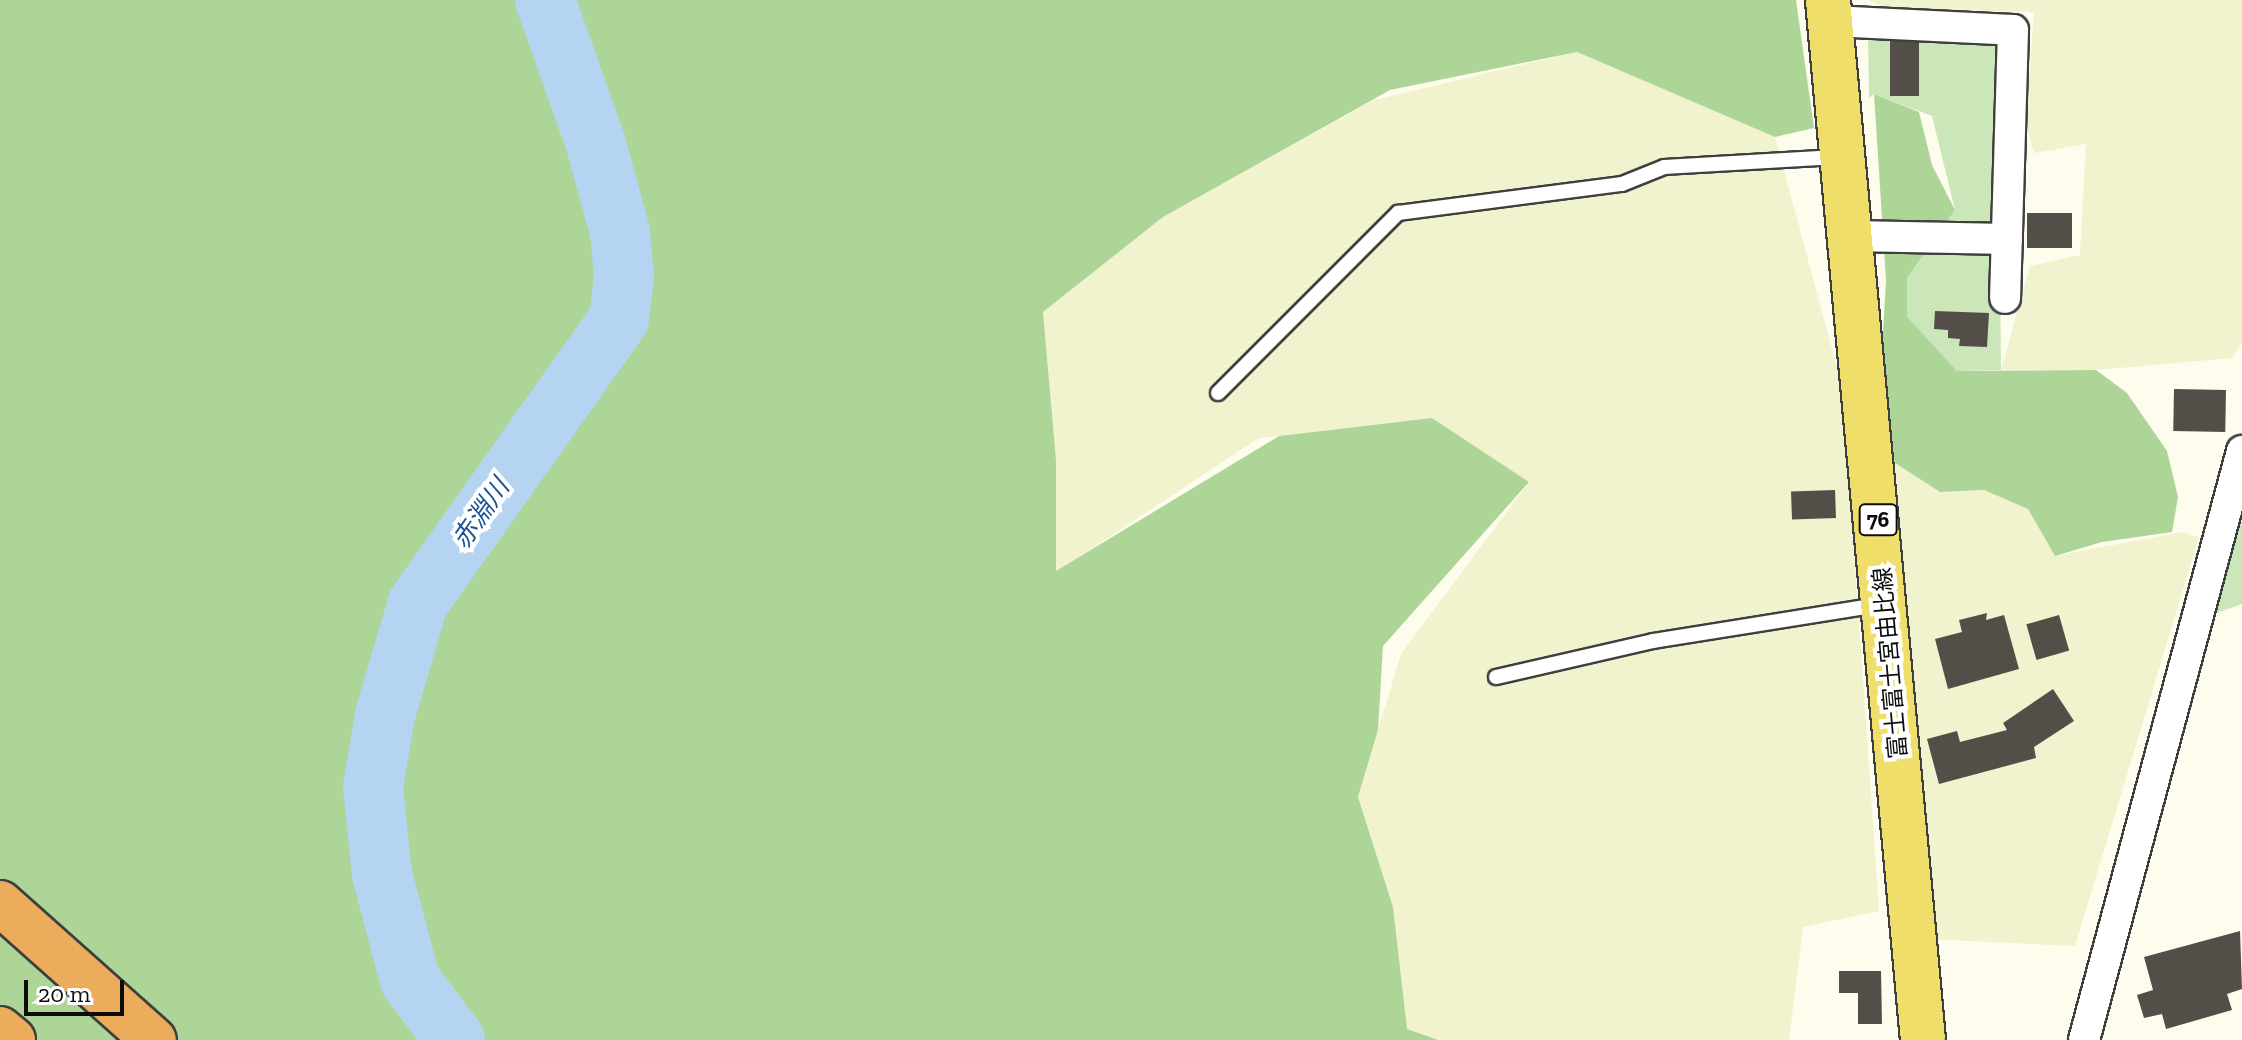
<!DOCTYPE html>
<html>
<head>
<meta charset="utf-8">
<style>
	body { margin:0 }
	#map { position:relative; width:2242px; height:1040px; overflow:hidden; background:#fefcec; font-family:"Zilla Slab","Noto Sans JP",serif }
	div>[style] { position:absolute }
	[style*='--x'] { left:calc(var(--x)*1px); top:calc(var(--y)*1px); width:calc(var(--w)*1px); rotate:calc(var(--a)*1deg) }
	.farmland>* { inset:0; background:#f1f2ce }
	.green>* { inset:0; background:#cbe6b8 }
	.forest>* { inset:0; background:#add598 }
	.river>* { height:60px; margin:-30px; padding:0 30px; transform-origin:30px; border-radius:30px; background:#b4d4f2 }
	.building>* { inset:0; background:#544e49; transform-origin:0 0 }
	.roads { filter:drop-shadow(2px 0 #3f3f3f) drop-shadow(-2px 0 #3f3f3f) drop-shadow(0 2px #3f3f3f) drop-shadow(0 -2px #3f3f3f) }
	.service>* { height:14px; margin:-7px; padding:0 7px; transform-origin:7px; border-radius:7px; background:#fff }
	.minor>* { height:30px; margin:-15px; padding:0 15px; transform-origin:15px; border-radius:15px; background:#fff }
	.primary>* { height:44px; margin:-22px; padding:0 22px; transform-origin:22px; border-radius:22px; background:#f0de6a }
	.motorway>* { height:44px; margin:-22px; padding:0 22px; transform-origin:22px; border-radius:22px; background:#ebad5c }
	span { translate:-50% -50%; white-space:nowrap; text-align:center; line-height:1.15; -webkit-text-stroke:8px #fff; paint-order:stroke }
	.shield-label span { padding:2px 6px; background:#fff; border:2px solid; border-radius:6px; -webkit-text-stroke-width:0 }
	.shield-label { font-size:22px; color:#0c0c0c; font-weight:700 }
	.street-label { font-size:24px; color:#0c0c0c }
	.water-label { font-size:26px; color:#1d5495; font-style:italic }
	.scale { position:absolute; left:24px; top:980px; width:100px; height:36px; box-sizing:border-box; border:4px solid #0c0c0c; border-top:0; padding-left:10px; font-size:24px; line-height:28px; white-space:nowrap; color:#0c0c0c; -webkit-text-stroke:6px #fff; paint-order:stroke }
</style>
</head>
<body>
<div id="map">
	<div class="farmland">
		<div style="clip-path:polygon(1869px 0,2242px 0,2242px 343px,2232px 358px,2096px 370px,2001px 370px,2030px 266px,2080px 255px,2086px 144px,2034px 153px,2026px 123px,2034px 12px,1885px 8px)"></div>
		<div style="clip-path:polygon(1577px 52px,1775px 137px,1843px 390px,1879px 911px,1803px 927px,1789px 1040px,1407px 1040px,1393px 907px,1358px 797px,1401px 654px,1529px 482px,1432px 418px,1259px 438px,1056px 572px,1056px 460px,1043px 312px,1163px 217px,1374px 100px)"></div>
		<div style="clip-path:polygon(1895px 463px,1940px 492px,1984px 490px,2028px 509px,2055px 556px,2182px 532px,2199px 537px,2075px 946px,1926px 939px)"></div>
	</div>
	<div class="green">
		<div style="clip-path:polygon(1868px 34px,1998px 43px,2001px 370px,1957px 371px,1906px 317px,1907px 278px,1955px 210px,1932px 116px,1874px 94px,1869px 98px)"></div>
		<div style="clip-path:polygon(2242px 520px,2242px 604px,2206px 617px)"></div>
	</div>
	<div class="forest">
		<div style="clip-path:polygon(0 0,1796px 0,1814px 128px,1775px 137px,1577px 52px,1390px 90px,1163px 217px,1043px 312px,1056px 460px,1056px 571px,1279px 436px,1432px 418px,1529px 482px,1383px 646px,1378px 730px,1358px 797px,1393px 907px,1407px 1029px,1438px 1040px,0 1040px)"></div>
		<div style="clip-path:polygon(1874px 94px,1919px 112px,1932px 165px,1955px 210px,1907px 278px,1907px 317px,1957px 371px,2096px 370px,2127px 393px,2167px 451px,2178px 497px,2172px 532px,2102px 542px,2055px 556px,2028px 509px,1984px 490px,1940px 492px,1895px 463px,1879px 402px,1886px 280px)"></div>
	</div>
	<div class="river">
		<div style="--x:455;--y:1040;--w:75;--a:-126.9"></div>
		<div style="--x:410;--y:980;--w:110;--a:-104.8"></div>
		<div style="--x:382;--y:874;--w:87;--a:-95.9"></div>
		<div style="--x:373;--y:787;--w:73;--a:-80.5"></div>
		<div style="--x:385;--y:715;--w:117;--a:-73.6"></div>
		<div style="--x:418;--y:603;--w:348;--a:-54.7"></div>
		<div style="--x:619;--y:319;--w:42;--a:-83.2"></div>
		<div style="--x:624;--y:277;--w:45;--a:-95.1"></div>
		<div style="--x:620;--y:232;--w:91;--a:-105.3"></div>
		<div style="--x:596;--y:144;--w:153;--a:-109.5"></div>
	</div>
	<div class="building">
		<div style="left:1890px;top:36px;width:29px;height:60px"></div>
		<div style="left:2027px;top:213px;width:45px;height:35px"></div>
		<div style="clip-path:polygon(1935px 311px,1989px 313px,1987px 347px,1959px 346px,1960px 339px,1948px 338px,1948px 330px,1934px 329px)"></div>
		<div style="left:2174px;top:389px;width:52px;height:42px;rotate:1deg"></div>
		<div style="left:1835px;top:490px;width:28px;height:44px;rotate:88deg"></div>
		<div style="clip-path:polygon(1987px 613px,1986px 620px,2004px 615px,2019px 669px,1948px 689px,1935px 639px,1962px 632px,1959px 620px)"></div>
		<div style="left:2059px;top:615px;width:37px;height:34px;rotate:74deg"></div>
		<div style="clip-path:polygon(2053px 689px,2074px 721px,2034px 747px,2036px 758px,1939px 784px,1927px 739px,1957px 731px,1960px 742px,2007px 730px,2003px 723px)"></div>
		<div style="clip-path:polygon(2240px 931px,2242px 989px,2227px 994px,2232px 1010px,2166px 1029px,2162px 1014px,2144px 1018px,2137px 995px,2153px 990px,2144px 957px)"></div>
		<div style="clip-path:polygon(1839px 971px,1881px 971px,1882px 1024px,1858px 1024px,1858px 993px,1839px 993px)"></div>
	</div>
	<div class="roads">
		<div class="service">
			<div style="--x:1218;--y:393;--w:255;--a:-45"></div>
			<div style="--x:1398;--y:213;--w:226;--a:-7.4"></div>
			<div style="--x:1622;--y:184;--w:45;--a:-22"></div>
			<div style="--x:1664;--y:167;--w:173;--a:-3.3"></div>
			<div style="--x:1496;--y:677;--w:161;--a:-12.9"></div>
			<div style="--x:1653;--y:641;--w:227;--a:-9.1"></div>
		</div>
		<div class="minor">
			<div style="--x:1831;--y:21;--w:182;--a:2.8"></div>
			<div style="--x:2013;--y:30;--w:268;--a:91.7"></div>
			<div style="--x:1853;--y:236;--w:154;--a:1.1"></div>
			<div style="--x:2084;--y:1040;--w:610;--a:-74.98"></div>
		</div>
		<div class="primary">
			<div style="--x:1828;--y:0;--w:1044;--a:84.78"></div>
		</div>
		<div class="motorway">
			<div style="--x:0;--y:903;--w:206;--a:41.7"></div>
			<div style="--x:0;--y:1029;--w:17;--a:40"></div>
		</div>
	</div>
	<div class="shield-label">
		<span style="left:1878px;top:520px">76</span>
	</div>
	<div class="street-label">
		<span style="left:1890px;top:663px;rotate:-95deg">富士富士宮由比線</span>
	</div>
	<div class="water-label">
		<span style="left:481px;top:514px;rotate:-55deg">赤淵川</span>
	</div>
	<div class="scale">20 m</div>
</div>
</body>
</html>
